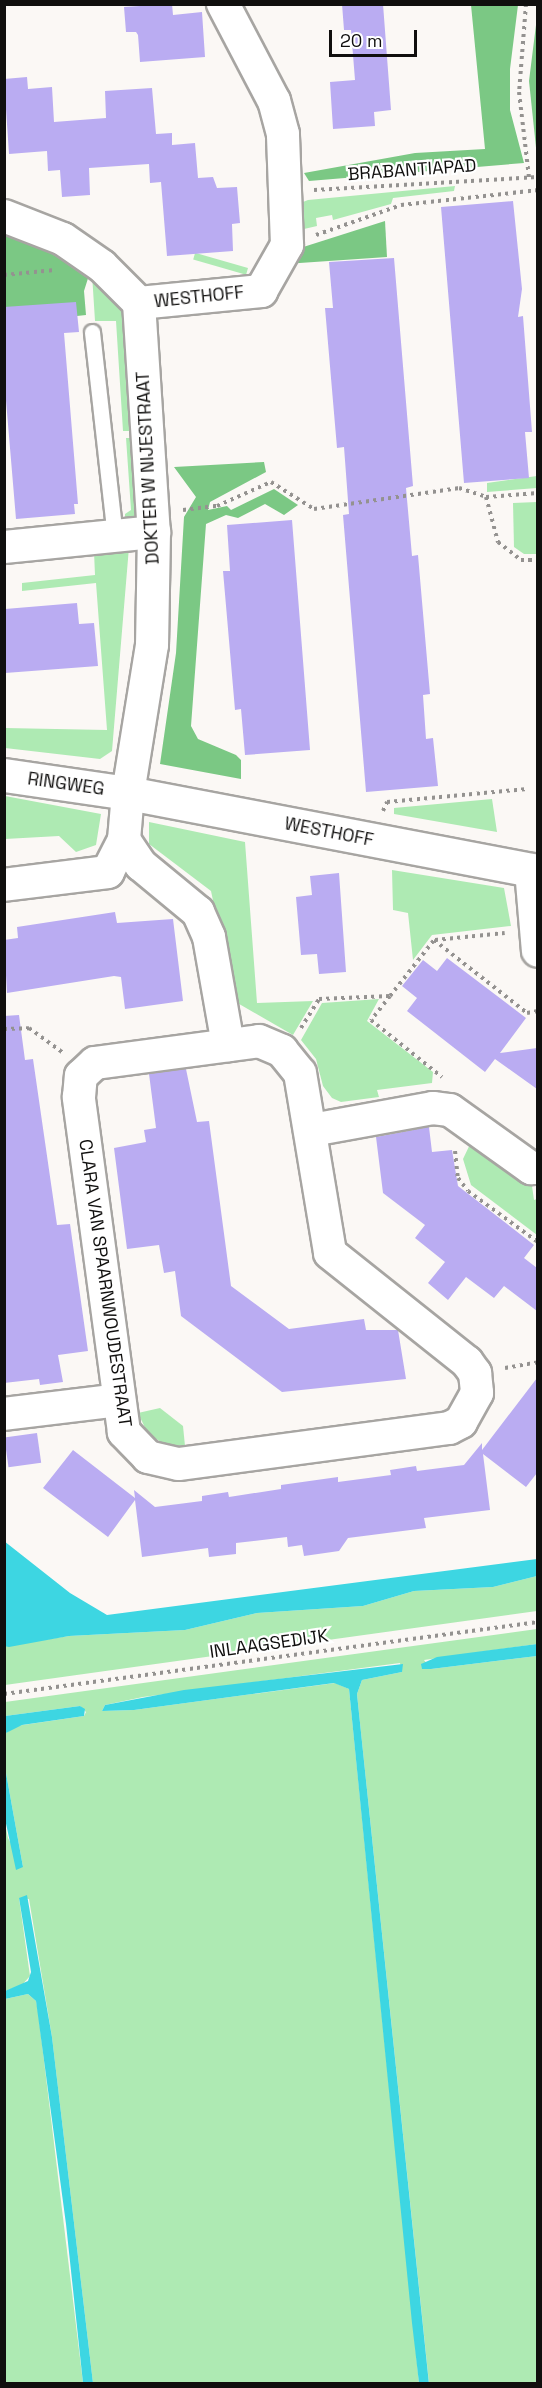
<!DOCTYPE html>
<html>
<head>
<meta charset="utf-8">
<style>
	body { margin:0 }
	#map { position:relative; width:542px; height:2388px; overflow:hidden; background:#fbf8f5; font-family:"Space Grotesk",sans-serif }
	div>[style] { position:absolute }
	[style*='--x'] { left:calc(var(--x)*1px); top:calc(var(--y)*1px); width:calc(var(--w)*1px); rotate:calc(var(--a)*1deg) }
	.green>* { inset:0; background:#aeeab3; transform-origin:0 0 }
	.forest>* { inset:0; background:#7bc884 }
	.water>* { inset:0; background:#3dd6e2 }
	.building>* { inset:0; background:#baacf2; transform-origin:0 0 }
	.path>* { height:4px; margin-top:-2px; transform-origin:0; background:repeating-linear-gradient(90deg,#949290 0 3px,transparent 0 7.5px) }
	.roads { filter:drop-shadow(2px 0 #a7a5a2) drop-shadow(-2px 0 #a7a5a2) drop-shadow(0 2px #a7a5a2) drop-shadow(0 -2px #a7a5a2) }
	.service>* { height:15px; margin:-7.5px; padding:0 7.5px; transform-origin:7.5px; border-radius:7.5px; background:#fff }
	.minor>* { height:32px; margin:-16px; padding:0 16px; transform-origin:16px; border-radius:16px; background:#fff }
	.tertiary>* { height:33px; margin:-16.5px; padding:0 16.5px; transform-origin:16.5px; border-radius:16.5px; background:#fff }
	span { translate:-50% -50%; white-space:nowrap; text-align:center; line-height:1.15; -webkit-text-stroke:4.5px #fff; paint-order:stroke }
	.street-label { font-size:18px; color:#100f0e }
	.frame { position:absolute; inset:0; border:6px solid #100f0e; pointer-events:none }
	.scale { position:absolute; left:329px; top:30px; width:88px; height:27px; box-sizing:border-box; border:3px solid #100f0e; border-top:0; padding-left:8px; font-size:18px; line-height:21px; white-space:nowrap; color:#100f0e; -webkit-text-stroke:4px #fff; paint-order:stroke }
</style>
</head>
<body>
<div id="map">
	<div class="green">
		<div style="clip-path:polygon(455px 186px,454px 191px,393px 198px,391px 204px,333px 220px,332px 215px,316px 218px,317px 226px,304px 229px,298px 204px,308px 200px)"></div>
		<div style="left:248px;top:268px;width:7px;height:55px;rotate:106deg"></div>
		<div style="clip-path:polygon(92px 274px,106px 283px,125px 313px,137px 431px,123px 431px,116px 321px,95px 321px)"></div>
		<div style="clip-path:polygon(126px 438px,135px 438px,141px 514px,125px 521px,125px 514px,131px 510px)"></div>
		<div style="clip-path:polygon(537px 476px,537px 488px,487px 492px,487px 483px)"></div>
		<div style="clip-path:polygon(537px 502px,537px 554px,524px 554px,514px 547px,513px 503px)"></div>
		<div style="clip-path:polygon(129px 547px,112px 751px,100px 759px,5px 748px,5px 728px,107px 730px,96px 583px,22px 591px,22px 583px,95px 575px,94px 552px)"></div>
		<div style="clip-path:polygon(5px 796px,101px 814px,96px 845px,76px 852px,59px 836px,5px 839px)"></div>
		<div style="clip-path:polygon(492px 799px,497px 832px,394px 814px,394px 808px)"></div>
		<div style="clip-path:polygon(149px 822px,245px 842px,257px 1003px,313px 1001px,293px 1035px,234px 1001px,211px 891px,149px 844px)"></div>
		<div style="clip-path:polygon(392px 870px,504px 888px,511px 926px,432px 935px,413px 960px,408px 913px,393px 910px)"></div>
		<div style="clip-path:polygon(379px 999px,367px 1021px,433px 1072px,432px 1083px,377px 1090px,379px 1097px,341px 1102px,332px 1098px,323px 1086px,316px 1059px,301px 1040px,322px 1003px)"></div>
		<div style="clip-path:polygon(473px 1138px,532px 1186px,534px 1200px,537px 1199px,537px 1235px,471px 1185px,463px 1159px)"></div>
		<div style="clip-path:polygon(160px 1408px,183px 1426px,185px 1446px,166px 1445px,148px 1434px,138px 1413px)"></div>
		<div style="clip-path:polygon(537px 1576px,537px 1611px,5px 1685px,4px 1646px,69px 1636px,185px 1630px,257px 1613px,363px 1606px,414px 1591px,493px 1587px)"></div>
		<div style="clip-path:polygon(537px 1629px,537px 1644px,424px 1660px,431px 1669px,537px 1656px,537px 2383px,429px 2383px,357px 1694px,362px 1680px,402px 1672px,400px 1663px,143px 1697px,105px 1705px,102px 1711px,134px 1710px,335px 1683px,349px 1689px,419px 2383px,93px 2383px,52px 2037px,29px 1899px,19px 1898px,30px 1976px,22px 1985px,5px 1991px,4px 1819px,8px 1838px,23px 1867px,6px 1773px,6px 1733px,16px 1726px,84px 1716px,86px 1712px,80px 1706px,5px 1716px,5px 1702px)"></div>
		<div style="clip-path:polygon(28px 1994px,36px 2001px,38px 2011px,83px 2383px,5px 2384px,5px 1999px)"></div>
	</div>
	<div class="forest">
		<div style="clip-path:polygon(471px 5px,518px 5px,510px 69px,510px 110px,524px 163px,309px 181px,304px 173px,415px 153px,485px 149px)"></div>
		<div style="clip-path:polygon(537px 17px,538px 17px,537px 157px,529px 81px)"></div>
		<div style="clip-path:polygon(385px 221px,387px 257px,285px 264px,297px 249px)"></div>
		<div style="clip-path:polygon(5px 227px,90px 272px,84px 291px,86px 315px,5px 324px)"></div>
		<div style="clip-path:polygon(264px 462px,266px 472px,210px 502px,208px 510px,227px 506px,231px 510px,274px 489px,298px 505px,284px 515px,265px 504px,238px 518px,226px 515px,206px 524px,191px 726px,198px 739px,236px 755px,241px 760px,241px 779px,160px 764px,176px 653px,184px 517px,196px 497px,174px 467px)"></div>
	</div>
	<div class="water">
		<div style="clip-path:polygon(4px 1541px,70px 1593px,107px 1615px,537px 1559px,537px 1576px,493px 1587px,414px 1591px,363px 1606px,257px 1613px,185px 1630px,69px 1636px,9px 1647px,4px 1646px)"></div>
		<div style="clip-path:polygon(537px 1644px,537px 1656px,431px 1669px,422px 1669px,421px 1664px,437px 1657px)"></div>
		<div style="clip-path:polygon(403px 1664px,402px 1672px,362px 1680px,357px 1694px,429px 2384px,419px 2383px,412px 2323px,349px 1689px,334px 1683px,134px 1710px,102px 1711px,105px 1705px,184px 1690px)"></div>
		<div style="clip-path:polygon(80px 1706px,85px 1709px,84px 1716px,22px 1725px,6px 1733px,6px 1773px,23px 1867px,16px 1870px,5px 1819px,5px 1716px)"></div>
		<div style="clip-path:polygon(27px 1895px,52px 2037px,93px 2383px,83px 2383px,66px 2224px,36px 2001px,28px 1994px,5px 1999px,5px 1991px,28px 1981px,31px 1972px,19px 1898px)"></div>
	</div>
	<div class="building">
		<div style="clip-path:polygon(172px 4px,173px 15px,202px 12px,205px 57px,140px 62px,138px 35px,136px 32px,126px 32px,124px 7px)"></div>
		<div style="clip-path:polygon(342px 4px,383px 4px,391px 110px,374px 112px,375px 126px,333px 129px,330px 82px,355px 80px,351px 30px,344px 30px)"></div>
		<div style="clip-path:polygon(27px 77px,28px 89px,52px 87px,54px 122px,106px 118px,105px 91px,152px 88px,156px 134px,172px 133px,172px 145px,195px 143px,198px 178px,213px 177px,217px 188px,237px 187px,240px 223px,232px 224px,233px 251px,167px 256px,161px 182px,150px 183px,149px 164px,89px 168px,90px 195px,62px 197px,60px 170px,48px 171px,47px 151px,9px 154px,4px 79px)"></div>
		<div style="clip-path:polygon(513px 201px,522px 289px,518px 317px,523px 316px,532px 432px,525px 432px,529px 478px,464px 483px,441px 207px)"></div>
		<div style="clip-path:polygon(394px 258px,413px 486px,406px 488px,410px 533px,412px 556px,418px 555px,430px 694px,423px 695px,426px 739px,433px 738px,438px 786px,366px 792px,343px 515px,349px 514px,344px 447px,337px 448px,325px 308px,333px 308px,329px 262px)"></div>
		<div style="clip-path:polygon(76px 302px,79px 332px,64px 333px,78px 504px,74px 504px,75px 514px,16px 519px,4px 377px,4px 307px)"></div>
		<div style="clip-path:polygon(292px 520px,310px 750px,245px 755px,241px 709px,235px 710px,223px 571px,230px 571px,227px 525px)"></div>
		<div style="clip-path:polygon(77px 603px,79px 624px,94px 623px,98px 666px,5px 673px,5px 609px)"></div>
		<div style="clip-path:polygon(339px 873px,346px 972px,319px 974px,317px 954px,301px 955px,296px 897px,312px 895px,310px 876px)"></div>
		<div style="clip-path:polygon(115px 912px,117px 923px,173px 919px,183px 1001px,125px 1009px,121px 977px,114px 976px,7px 993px,4px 940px,18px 938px,17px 927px)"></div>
		<div style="clip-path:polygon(447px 958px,526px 1018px,500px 1053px,537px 1048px,537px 1089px,495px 1059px,485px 1072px,407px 1011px,417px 998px,402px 986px,423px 960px,437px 971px)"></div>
		<div style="clip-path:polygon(19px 1015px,25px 1060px,33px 1059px,57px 1225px,70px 1224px,88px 1351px,58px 1355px,63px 1382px,40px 1385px,39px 1379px,4px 1383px,4px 1016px)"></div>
		<div style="clip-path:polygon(186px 1069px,197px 1122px,209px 1121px,231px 1286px,289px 1329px,364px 1319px,366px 1330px,398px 1330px,406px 1379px,282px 1392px,181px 1316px,175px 1271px,164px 1273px,159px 1245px,127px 1249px,114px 1148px,146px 1142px,144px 1130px,156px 1128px,149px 1074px)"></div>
		<div style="clip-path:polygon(429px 1127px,432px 1152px,452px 1150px,458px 1186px,534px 1245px,524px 1258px,537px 1268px,537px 1311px,504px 1286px,494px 1298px,466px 1277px,448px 1300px,428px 1283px,445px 1262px,415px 1238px,425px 1225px,383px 1193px,376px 1137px)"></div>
		<div style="clip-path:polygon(537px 1378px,537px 1473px,526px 1487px,483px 1454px,490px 1510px,424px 1518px,426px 1528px,348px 1538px,339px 1551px,304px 1556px,302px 1545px,288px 1547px,287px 1537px,236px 1543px,236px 1554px,209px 1557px,208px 1548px,142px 1557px,135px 1500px,108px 1537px,43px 1488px,73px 1450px,135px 1498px,134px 1490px,155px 1507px,202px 1501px,202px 1496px,228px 1492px,229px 1497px,281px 1489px,281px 1485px,338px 1477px,338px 1482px,391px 1475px,390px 1470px,416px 1466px,417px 1471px,464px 1465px,482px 1443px,482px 1450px)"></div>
		<div style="left:37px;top:1433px;width:30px;height:33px;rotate:82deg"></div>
	</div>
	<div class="path">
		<div style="--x:526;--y:4;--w:88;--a:94.5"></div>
		<div style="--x:519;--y:92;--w:86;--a:83.3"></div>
		<div style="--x:314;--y:190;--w:224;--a:-3.3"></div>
		<div style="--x:316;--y:235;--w:90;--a:-19.4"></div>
		<div style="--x:401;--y:205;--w:138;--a:-6.2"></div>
		<div style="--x:4;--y:275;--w:51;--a:-5.6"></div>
		<div style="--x:486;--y:497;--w:47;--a:75.1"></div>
		<div style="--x:498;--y:542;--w:29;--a:38"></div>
		<div style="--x:521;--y:560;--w:17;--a:0"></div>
		<div style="--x:183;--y:510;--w:34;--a:-7"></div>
		<div style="--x:217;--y:506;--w:59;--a:-24"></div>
		<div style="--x:271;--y:482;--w:51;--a:32.1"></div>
		<div style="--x:314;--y:509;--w:147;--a:-8.2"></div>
		<div style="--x:459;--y:488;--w:28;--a:18"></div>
		<div style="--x:486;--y:497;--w:52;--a:-4.4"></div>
		<div style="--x:383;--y:811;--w:10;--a:-66"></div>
		<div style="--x:387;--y:802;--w:141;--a:-5.3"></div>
		<div style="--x:435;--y:940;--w:70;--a:-5.7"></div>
		<div style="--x:390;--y:996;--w:71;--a:-51.8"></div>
		<div style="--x:434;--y:940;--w:118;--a:38.1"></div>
		<div style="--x:527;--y:1013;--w:11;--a:-10"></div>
		<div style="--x:301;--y:1028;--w:34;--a:-58"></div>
		<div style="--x:319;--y:999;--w:71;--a:-2.4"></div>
		<div style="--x:390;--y:996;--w:31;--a:128"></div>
		<div style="--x:371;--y:1020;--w:91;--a:38.8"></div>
		<div style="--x:4;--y:1029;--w:25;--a:-2"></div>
		<div style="--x:29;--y:1028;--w:41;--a:36"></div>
		<div style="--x:455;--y:1151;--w:27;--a:84"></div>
		<div style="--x:458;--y:1178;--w:16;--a:52"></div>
		<div style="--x:468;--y:1191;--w:87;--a:36.1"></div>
		<div style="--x:505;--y:1368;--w:34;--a:-10"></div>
		<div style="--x:4;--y:1694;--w:539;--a:-7.68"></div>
	</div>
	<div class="roads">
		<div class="service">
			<div style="--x:92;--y:332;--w:205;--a:83.6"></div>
		</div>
		<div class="minor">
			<div style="--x:4;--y:216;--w:63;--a:21.3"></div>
			<div style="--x:63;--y:239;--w:47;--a:34.7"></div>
			<div style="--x:102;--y:266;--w:52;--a:45"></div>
			<div style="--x:139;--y:303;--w:229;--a:86.3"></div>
			<div style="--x:154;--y:532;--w:113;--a:91"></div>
			<div style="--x:152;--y:645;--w:150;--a:99.2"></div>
			<div style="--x:128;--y:793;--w:47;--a:94.9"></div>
			<div style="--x:124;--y:840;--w:36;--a:117"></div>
			<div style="--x:108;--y:872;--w:105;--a:172.9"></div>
			<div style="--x:139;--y:303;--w:123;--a:-5.6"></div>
			<div style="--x:261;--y:291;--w:53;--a:-60.5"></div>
			<div style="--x:287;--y:245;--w:111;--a:-92.1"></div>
			<div style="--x:283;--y:134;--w:34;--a:-105"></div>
			<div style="--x:274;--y:101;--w:110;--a:-117.7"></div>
			<div style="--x:4;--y:547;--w:151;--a:-5.7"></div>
			<div style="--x:124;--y:840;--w:30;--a:56"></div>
			<div style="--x:141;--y:865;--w:74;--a:39.5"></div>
			<div style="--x:198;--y:912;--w:27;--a:66"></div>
			<div style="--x:209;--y:937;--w:110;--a:80"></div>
			<div style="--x:531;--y:870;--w:81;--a:85.1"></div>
			<div style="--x:259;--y:1041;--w:25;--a:23"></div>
			<div style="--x:282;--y:1051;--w:28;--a:51"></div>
			<div style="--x:300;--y:1073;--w:182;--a:80.5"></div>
			<div style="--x:330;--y:1253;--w:175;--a:38.5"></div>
			<div style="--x:467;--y:1362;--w:14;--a:54"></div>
			<div style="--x:475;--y:1373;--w:20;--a:84"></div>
			<div style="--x:477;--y:1393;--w:33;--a:119"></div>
			<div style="--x:461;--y:1422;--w:13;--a:153"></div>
			<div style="--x:449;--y:1428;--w:273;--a:172.4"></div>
			<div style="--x:178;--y:1464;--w:31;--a:-167"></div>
			<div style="--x:148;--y:1457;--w:35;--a:-134"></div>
			<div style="--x:124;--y:1432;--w:338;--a:-97.7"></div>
			<div style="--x:79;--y:1097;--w:21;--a:-85"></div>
			<div style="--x:81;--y:1076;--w:19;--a:-43"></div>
			<div style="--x:95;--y:1063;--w:165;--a:-7.6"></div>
			<div style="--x:312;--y:1130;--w:123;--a:-10.3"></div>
			<div style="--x:433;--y:1108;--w:17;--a:7"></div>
			<div style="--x:450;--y:1110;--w:100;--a:35.6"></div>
			<div style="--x:531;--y:1168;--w:7;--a:0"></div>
			<div style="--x:4;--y:1414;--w:116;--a:-6.9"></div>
		</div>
		<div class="tertiary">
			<div style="--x:4;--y:775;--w:125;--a:8.3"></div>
			<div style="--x:128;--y:793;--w:417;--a:10.8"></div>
		</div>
	</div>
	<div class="street-label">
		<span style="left:412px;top:170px;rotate:-4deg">BRABANTIAPAD</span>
		<span style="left:199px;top:297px;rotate:-6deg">WESTHOFF</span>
		<span style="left:148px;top:468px;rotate:-93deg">DOKTER W NIJESTRAAT</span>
		<span style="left:66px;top:784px;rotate:8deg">RINGWEG</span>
		<span style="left:329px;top:832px;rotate:11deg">WESTHOFF</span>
		<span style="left:105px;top:1283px;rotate:82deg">CLARA VAN SPAARNWOUDESTRAAT</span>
		<span style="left:269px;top:1644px;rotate:-8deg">INLAAGSEDIJK</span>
	</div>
	<div class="frame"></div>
	<div class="scale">20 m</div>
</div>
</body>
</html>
